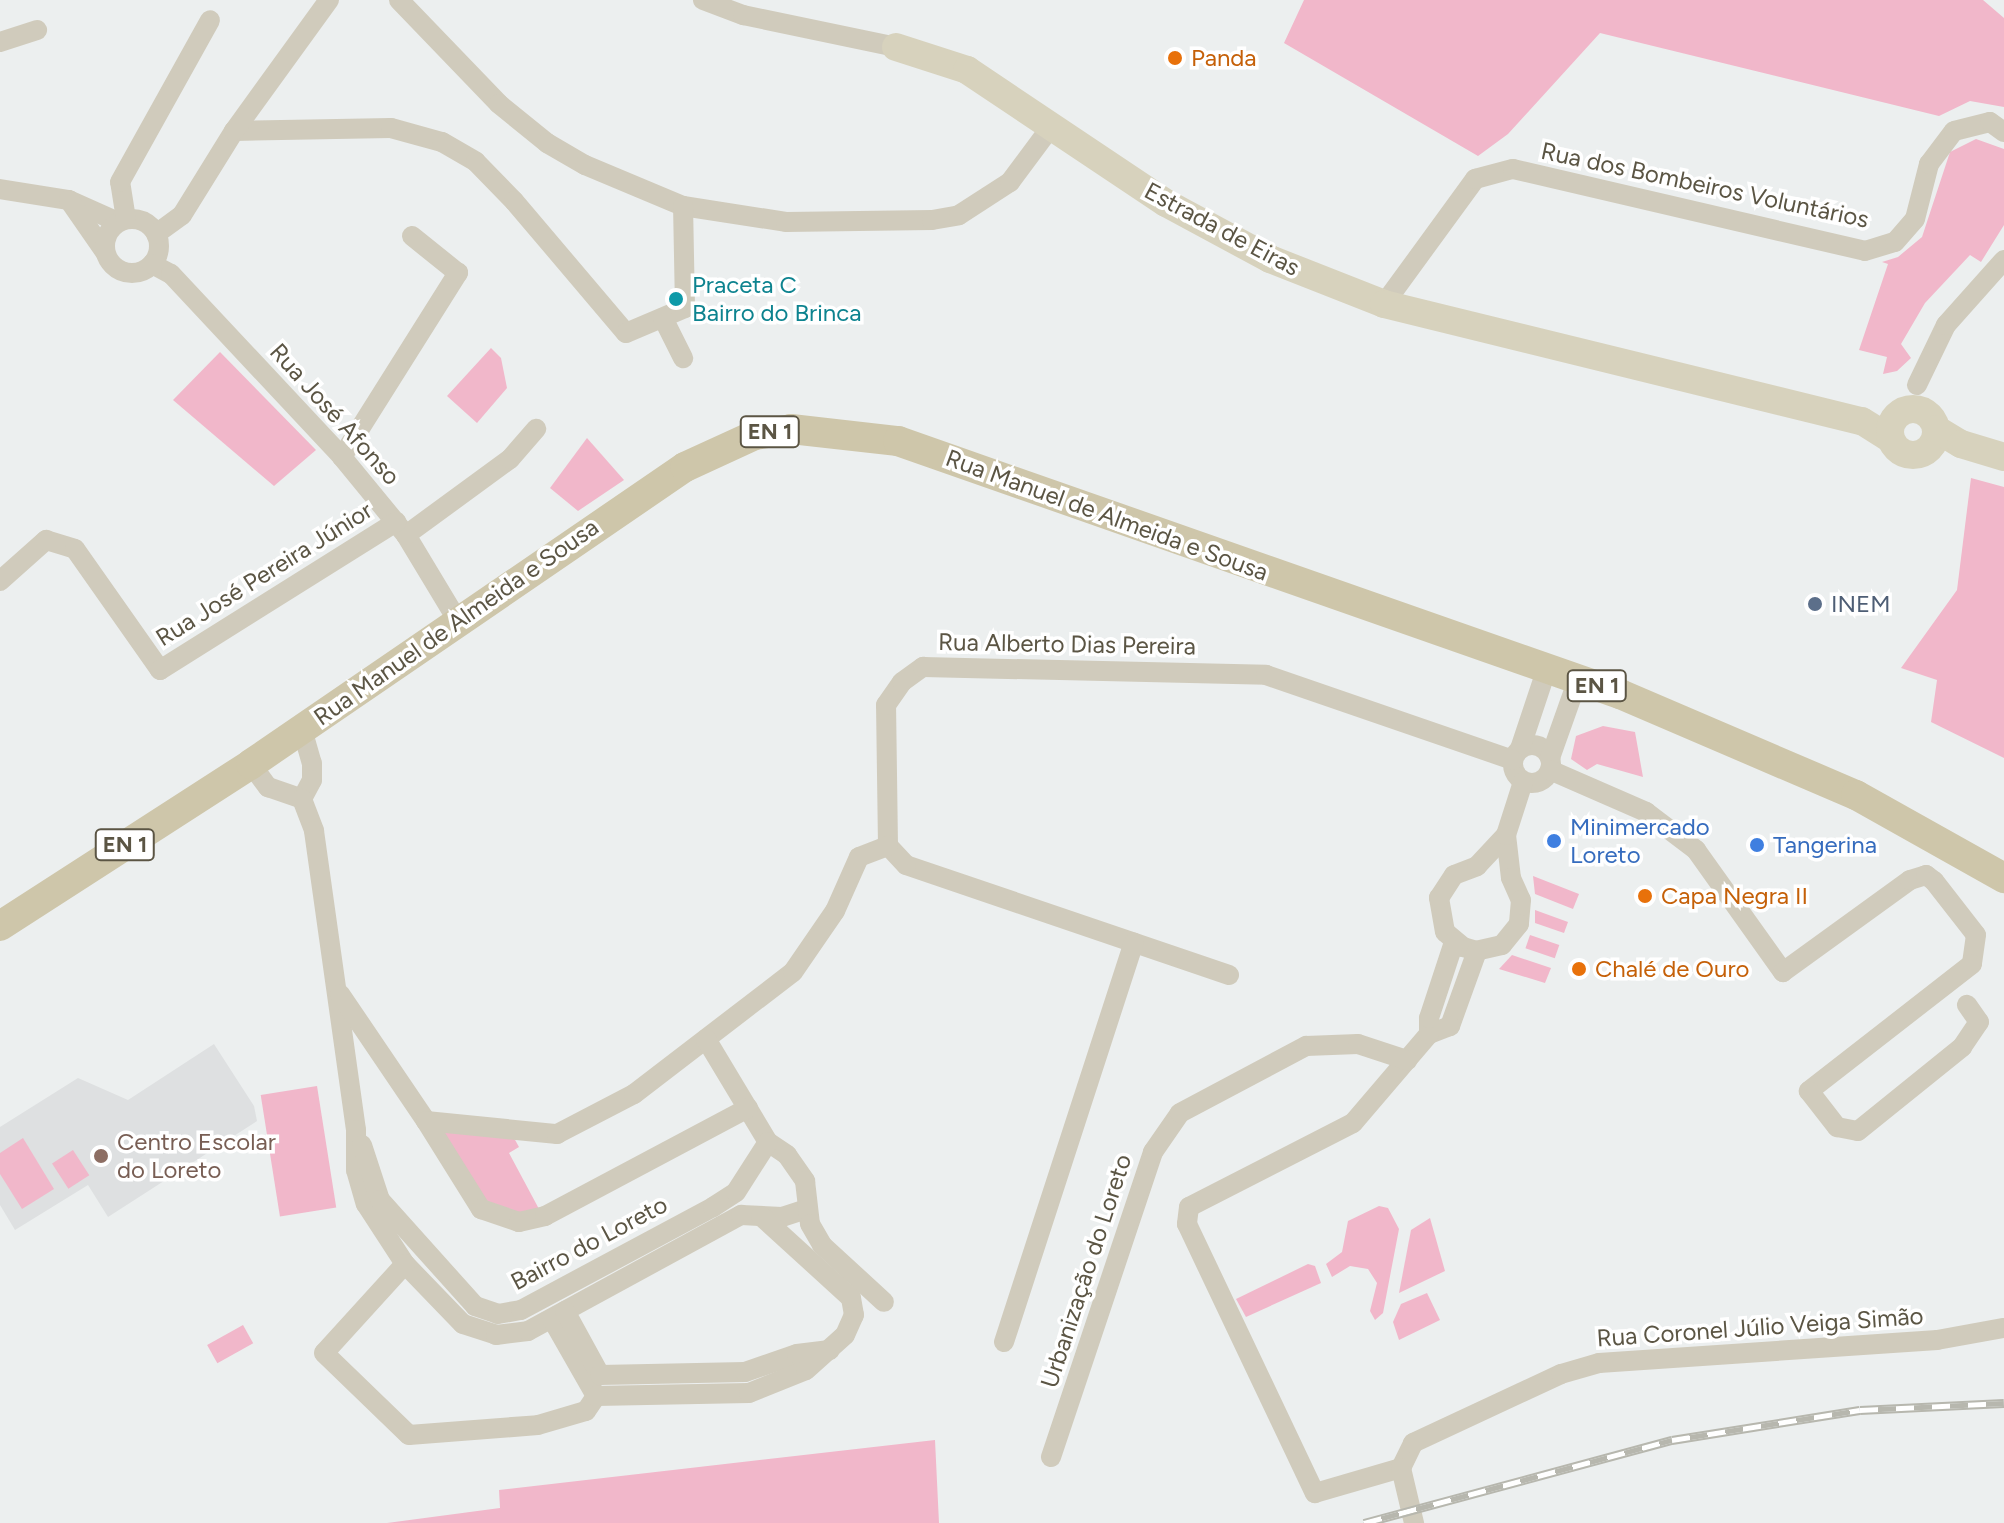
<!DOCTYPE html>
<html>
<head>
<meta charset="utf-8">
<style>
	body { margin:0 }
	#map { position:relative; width:2004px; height:1523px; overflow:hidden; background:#ecefef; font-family:Figtree,sans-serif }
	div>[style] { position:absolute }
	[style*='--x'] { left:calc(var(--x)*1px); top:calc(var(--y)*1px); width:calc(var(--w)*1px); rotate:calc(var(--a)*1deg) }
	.education>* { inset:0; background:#dee0e1 }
	.green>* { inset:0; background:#f1b7ca; transform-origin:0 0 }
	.street>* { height:20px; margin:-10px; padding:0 10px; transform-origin:10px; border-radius:10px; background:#d0cbbc }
	.street>.ring { margin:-10px; padding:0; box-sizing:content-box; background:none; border:20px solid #d0cbbc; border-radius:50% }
	.secondary>* { height:28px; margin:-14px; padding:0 14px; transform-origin:14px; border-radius:14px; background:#d7d2bd }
	.secondary>.ring { margin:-14px; padding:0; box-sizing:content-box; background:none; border:28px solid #d7d2bd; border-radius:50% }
	.primary>* { height:30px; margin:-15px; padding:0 15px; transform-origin:15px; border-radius:15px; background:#cec6aa }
	.rail>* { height:9px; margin-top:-4.5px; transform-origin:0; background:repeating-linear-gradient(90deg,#fff 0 18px,#b7b7ae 0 36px); box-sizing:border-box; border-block:2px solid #b7b7ae }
	.dots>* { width:22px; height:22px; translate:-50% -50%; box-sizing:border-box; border:4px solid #fff; border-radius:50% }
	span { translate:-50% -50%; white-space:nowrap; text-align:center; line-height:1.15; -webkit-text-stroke:7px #fff; paint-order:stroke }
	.shield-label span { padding:2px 6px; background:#fff; border:2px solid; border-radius:6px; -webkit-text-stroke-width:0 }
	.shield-label { font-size:22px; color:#5b5544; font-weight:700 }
	.food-label { font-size:24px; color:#c56008 }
	.left { translate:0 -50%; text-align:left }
	.street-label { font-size:24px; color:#5b5544 }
	.culture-label { font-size:24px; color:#0d838f }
	.service-label { font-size:24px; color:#4e5e75 }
	.shop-label { font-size:24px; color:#366cbe }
	.education-label { font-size:24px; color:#785e54 }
</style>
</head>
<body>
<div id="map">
	<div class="education">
		<div style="clip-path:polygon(214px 1044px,254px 1106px,257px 1121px,108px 1217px,88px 1185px,15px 1230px,0 1205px,0 1127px,78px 1078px,128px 1100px)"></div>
	</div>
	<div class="green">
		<div style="clip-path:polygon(1304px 0,1983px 0,2004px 18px,2004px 107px,1970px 101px,1939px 116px,1600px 33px,1508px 134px,1478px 156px,1284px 43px)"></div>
		<div style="clip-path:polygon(1976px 139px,2004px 149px,2004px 225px,1981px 262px,1970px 255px,1925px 303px,1901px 344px,1911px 358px,1897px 371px,1883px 374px,1887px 357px,1859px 350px,1888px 264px,1882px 262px,1898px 257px,1922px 237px,1950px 152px)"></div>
		<div style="clip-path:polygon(491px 348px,501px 358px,507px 388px,477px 423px,447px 396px)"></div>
		<div style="clip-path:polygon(220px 352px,316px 450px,274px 486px,173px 400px)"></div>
		<div style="clip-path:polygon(587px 438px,624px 480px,578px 511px,550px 488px)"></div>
		<div style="clip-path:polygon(1971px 478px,2004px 487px,2004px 758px,1931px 722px,1937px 680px,1901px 668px,1957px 590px)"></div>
		<div style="clip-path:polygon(1603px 726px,1635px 732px,1643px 777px,1597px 764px,1587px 770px,1571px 759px,1576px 736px)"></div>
		<div style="clip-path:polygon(1533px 876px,1579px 894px,1573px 909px,1535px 894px)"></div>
		<div style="clip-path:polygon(1535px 910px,1568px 922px,1564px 933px,1535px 923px)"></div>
		<div style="left:1530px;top:935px;width:31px;height:14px;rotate:19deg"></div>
		<div style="clip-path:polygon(1512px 955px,1551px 968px,1545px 983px,1499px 969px)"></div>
		<div style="left:317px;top:1086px;width:123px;height:57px;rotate:81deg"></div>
		<div style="clip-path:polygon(440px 1131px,514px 1138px,519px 1147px,509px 1153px,539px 1209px,519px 1215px,486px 1206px)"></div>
		<div style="clip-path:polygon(23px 1138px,54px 1189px,22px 1209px,0 1174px,0 1153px)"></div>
		<div style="left:73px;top:1150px;width:30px;height:25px;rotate:57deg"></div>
		<div style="clip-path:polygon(1379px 1206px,1388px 1208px,1399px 1229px,1383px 1313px,1375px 1320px,1370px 1311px,1377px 1283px,1368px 1269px,1350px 1266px,1332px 1277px,1326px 1264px,1342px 1252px,1348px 1221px)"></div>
		<div style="clip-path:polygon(1430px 1218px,1445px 1271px,1399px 1293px,1411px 1230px)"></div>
		<div style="clip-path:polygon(1308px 1264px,1315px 1266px,1321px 1283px,1246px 1317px,1236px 1299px)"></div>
		<div style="clip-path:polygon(1427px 1293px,1440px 1320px,1399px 1340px,1393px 1322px,1401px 1304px)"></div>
		<div style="left:243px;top:1325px;width:21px;height:41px;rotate:61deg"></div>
		<div style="clip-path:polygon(935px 1440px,939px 1523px,387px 1523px,500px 1508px,499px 1490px)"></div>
	</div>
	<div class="street">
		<div style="--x:399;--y:0;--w:144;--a:46.1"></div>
		<div style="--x:499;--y:104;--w:62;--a:39.1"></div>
		<div style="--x:547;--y:143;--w:44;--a:30.1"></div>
		<div style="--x:585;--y:165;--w:106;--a:22.7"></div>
		<div style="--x:683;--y:206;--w:104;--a:8.8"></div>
		<div style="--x:786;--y:222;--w:146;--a:-0.8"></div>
		<div style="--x:932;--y:220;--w:27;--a:-10"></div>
		<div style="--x:959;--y:215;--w:61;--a:-32.9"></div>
		<div style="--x:1010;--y:182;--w:72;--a:-53.4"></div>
		<div style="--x:703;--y:0;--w:43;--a:20.6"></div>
		<div style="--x:743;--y:15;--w:156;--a:11.8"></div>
		<div style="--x:0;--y:42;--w:39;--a:-18"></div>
		<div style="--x:234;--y:131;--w:157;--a:-1.1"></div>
		<div style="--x:391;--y:128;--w:53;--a:15.4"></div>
		<div style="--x:442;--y:142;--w:39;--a:30"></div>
		<div style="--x:476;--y:162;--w:54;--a:45.7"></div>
		<div style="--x:514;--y:201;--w:173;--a:49.7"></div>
		<div style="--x:626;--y:333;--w:64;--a:-23"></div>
		<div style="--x:685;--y:308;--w:102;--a:-91.1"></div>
		<div style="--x:0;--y:189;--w:70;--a:9.1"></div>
		<div style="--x:69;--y:200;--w:54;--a:24.2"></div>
		<div style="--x:69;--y:200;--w:63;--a:55.3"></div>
		<div class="ring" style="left:105px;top:219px;width:34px;height:34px"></div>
		<div style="--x:126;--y:219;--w:37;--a:-99"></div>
		<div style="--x:120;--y:182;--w:185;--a:-60.9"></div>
		<div style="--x:156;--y:234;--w:32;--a:-36"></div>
		<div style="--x:182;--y:215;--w:99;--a:-58.2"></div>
		<div style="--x:234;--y:131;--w:162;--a:-54.1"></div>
		<div style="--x:152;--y:264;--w:21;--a:28"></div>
		<div style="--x:171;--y:274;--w:250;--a:46.9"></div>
		<div style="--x:342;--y:457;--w:101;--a:50.6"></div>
		<div style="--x:406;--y:535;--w:97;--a:58.9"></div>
		<div style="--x:1384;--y:304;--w:155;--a:-53.9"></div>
		<div style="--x:1475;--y:179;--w:39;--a:-15"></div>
		<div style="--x:1513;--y:169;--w:361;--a:13.1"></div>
		<div style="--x:1865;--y:251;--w:31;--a:-17"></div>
		<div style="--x:1895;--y:242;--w:30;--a:-49"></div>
		<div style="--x:1915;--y:219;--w:57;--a:-75.7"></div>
		<div style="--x:1929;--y:164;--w:41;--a:-52.9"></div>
		<div style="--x:1954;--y:131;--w:37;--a:-14"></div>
		<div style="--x:1990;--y:122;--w:17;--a:36"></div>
		<div style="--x:663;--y:318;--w:45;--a:63.4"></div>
		<div style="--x:1917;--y:385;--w:67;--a:-64.2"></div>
		<div style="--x:1946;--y:325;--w:87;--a:-48.3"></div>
		<div style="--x:342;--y:457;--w:218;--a:-57.8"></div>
		<div style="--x:458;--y:273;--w:59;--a:-141.2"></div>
		<div style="--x:406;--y:535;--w:129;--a:-36.2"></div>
		<div style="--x:510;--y:459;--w:40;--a:-49"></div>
		<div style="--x:0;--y:581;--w:62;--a:-41.7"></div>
		<div style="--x:46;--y:540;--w:30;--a:17"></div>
		<div style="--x:75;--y:549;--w:148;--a:54.9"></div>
		<div style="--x:160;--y:670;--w:279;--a:-32.1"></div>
		<div style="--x:302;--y:729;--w:35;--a:74"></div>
		<div style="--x:312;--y:763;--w:17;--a:90"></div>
		<div style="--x:312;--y:780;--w:21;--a:118"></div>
		<div class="ring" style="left:1513px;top:745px;width:18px;height:18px"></div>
		<div style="--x:1520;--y:749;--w:85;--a:-71.6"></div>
		<div style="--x:1550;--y:758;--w:84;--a:-70.5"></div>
		<div style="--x:251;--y:764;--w:29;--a:54"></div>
		<div style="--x:268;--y:787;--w:36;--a:19"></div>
		<div style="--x:1550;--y:770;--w:105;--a:23.6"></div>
		<div style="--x:1646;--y:812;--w:63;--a:37.2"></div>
		<div style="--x:1696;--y:850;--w:150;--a:54.5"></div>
		<div style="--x:1783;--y:972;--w:157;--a:-35.9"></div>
		<div style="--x:1910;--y:880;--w:17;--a:-17"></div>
		<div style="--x:1926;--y:875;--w:10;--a:37"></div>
		<div style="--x:1934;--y:881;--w:68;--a:52.1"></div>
		<div style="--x:1976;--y:935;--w:29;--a:98"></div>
		<div style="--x:1972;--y:964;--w:207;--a:142.1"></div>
		<div style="--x:1809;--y:1091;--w:46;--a:52.1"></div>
		<div style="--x:1837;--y:1127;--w:21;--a:11"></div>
		<div style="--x:1858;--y:1131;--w:134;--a:-38.9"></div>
		<div style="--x:1962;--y:1047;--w:30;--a:-56"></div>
		<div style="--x:1979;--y:1022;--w:21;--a:-125"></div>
		<div style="--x:302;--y:799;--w:34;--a:69"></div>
		<div style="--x:314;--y:831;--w:302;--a:82"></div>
		<div style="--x:356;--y:1130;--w:40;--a:90"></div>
		<div style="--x:356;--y:1170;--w:35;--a:74"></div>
		<div style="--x:366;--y:1204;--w:72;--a:57"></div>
		<div style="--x:405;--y:1264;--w:83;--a:46"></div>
		<div style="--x:463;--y:1324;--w:35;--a:18"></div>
		<div style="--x:496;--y:1335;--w:32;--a:-7"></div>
		<div style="--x:528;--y:1331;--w:243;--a:-28.6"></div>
		<div style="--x:741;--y:1215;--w:41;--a:2.8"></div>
		<div style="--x:782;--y:1217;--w:25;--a:-18"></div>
		<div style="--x:1506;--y:835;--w:43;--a:83.4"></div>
		<div style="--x:1511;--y:878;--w:24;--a:66"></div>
		<div style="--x:1521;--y:900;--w:24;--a:95"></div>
		<div style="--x:1519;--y:924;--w:27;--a:129"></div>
		<div style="--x:1502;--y:945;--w:26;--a:167"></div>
		<div style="--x:1477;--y:951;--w:15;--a:-164"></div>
		<div style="--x:1463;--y:947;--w:23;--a:-140"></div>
		<div style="--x:1445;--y:932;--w:35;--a:-100"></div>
		<div style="--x:1439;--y:898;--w:27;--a:-57"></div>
		<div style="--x:1454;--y:875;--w:25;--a:-21"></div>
		<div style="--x:1477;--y:866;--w:42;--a:-46.9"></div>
		<div style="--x:1506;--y:835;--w:56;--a:-72.2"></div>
		<div style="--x:1477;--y:951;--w:80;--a:109.8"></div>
		<div style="--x:1450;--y:1026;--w:22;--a:159"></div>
		<div style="--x:1429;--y:1034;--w:117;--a:130.5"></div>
		<div style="--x:1353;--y:1123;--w:184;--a:152.9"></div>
		<div style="--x:1189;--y:1207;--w:17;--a:97"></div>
		<div style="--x:1187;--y:1224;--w:298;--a:64.6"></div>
		<div style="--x:1315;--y:1493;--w:90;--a:-16.2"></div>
		<div style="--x:1401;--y:1468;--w:28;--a:-64"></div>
		<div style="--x:1413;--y:1443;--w:163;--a:-25"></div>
		<div style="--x:1561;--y:1374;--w:40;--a:-16"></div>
		<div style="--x:1599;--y:1363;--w:339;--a:-3.9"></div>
		<div style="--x:1937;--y:1340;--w:68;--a:-10.2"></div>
		<div style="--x:1229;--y:975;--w:341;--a:-161.2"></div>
		<div style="--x:906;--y:865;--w:26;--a:-133"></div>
		<div style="--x:888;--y:846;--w:141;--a:-90.8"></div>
		<div style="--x:886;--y:705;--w:28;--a:-55"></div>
		<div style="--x:902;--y:682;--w:26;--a:-36"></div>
		<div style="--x:923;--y:667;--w:343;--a:1.3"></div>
		<div style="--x:1266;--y:675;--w:261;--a:19"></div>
		<div style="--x:340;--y:994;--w:153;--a:55.9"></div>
		<div style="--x:426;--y:1121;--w:132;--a:5.7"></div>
		<div style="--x:557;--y:1134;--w:87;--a:-27.5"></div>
		<div style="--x:634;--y:1094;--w:200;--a:-37.5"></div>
		<div style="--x:793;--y:972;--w:74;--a:-55.5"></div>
		<div style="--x:835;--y:911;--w:59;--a:-66"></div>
		<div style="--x:859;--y:857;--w:31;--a:-21"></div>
		<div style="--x:1429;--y:1034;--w:16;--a:-90"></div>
		<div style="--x:1429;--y:1018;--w:80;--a:-71.8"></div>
		<div style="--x:706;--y:1039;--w:120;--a:59"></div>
		<div style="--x:768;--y:1142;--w:23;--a:34"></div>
		<div style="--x:787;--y:1155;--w:32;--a:55"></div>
		<div style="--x:805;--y:1181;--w:43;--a:83.4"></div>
		<div style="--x:810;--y:1224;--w:24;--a:60"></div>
		<div style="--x:822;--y:1245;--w:84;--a:42.6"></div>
		<div style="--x:426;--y:1121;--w:104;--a:58"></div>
		<div style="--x:481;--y:1209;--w:40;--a:18.9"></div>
		<div style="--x:519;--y:1222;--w:27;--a:-13"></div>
		<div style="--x:545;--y:1216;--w:230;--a:-28"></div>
		<div style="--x:362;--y:1145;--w:58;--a:71.9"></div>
		<div style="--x:380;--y:1200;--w:142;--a:48.1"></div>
		<div style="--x:475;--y:1306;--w:24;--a:19"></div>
		<div style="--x:498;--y:1314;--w:23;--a:-10"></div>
		<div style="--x:521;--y:1310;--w:218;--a:-28.2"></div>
		<div style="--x:713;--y:1207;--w:27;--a:-33"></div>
		<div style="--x:736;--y:1192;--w:59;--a:-57.4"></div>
		<div style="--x:405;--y:1264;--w:120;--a:132.3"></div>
		<div style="--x:324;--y:1353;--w:118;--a:44"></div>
		<div style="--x:409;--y:1435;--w:129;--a:-4.4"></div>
		<div style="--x:538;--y:1425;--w:50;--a:-16.3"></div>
		<div style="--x:586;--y:1411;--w:18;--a:-56"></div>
		<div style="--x:596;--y:1396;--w:89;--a:-119.7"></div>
		<div style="--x:565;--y:1311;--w:73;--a:61.3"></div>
		<div style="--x:600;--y:1375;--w:145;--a:-1.2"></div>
		<div style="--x:745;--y:1372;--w:55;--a:-19.1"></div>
		<div style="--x:797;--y:1354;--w:33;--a:-7"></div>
		<div style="--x:1004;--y:1342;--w:420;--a:-72"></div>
		<div style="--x:596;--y:1396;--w:153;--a:-1.1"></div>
		<div style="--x:749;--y:1393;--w:61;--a:-22"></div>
		<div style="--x:806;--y:1370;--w:52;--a:-41.9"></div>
		<div style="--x:845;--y:1335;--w:22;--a:-66"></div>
		<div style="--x:854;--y:1315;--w:17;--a:-100"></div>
		<div style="--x:851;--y:1298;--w:122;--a:-137.7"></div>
		<div style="--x:1051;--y:1457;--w:322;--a:-71.5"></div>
		<div style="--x:1153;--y:1152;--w:47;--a:-55.3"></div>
		<div style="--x:1180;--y:1113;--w:143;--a:-28"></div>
		<div style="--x:1306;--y:1046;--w:52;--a:-2.2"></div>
		<div style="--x:1358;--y:1044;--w:52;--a:18.1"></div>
		<div style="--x:1401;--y:1468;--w:57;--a:76.7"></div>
	</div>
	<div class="secondary">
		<div style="--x:896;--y:47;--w:75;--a:17.9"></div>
		<div style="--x:967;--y:70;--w:239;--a:33.8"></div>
		<div style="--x:1166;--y:203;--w:118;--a:28.3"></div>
		<div style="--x:1270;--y:259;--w:123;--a:21.5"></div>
		<div style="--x:1384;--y:304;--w:492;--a:13.8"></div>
		<div style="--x:1862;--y:421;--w:34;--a:32"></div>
		<div class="ring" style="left:1890px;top:409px;width:18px;height:18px"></div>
		<div style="--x:1936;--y:429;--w:29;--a:31"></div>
		<div style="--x:1961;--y:444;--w:45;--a:16.8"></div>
	</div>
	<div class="primary">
		<div style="--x:0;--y:926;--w:299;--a:-32.8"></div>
		<div style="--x:251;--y:764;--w:526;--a:-34.39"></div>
		<div style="--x:685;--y:467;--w:77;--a:-24.6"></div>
		<div style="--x:755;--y:435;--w:36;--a:-9"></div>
		<div style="--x:791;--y:429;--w:108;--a:6.4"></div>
		<div style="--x:898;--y:441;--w:765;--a:19.31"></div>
		<div style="--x:1620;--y:694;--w:257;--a:23.2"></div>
		<div style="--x:1856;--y:795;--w:170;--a:29.3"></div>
	</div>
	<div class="rail">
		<div style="--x:1364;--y:1523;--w:319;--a:-15.1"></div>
		<div style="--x:1672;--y:1440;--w:190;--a:-9.1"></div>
		<div style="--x:1860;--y:1410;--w:144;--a:-2.8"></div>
	</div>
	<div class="dots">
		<div style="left:1175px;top:58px;background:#e8710a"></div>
		<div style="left:676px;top:299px;background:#0f9aa8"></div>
		<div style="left:1815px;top:604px;background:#5c6f8a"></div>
		<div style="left:1554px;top:841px;background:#3f7fe0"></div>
		<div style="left:1757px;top:845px;background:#3f7fe0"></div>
		<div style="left:1645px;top:896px;background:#e8710a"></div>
		<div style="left:1579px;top:969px;background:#e8710a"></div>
		<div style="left:101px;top:1156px;background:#8d6e63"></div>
	</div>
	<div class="shield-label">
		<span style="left:770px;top:432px">EN 1</span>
		<span style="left:1597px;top:686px">EN 1</span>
		<span style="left:125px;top:845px">EN 1</span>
	</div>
	<div class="food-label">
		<span class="left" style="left:1191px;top:58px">Panda</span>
		<span class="left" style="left:1661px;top:896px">Capa Negra II</span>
		<span class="left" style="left:1595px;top:969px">Chalé de Ouro</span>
	</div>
	<div class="street-label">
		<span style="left:1705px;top:185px;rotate:12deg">Rua dos Bombeiros Voluntários</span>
		<span style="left:1222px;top:229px;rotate:28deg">Estrada de Eiras</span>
		<span style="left:335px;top:414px;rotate:48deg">Rua José Afonso</span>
		<span style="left:1107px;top:515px;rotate:20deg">Rua Manuel de Almeida e Sousa</span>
		<span style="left:264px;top:574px;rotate:-32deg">Rua José Pereira Júnior</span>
		<span style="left:456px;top:622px;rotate:-35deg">Rua Manuel de Almeida e Sousa</span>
		<span style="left:1067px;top:644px;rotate:1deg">Rua Alberto Dias Pereira</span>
		<span style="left:589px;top:1243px;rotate:-28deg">Bairro do Loreto</span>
		<span style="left:1086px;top:1271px;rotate:-72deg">Urbanização do Loreto</span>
		<span style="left:1760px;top:1327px;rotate:-4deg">Rua Coronel Júlio Veiga Simão</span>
	</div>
	<div class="culture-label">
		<span class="left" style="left:692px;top:299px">Praceta C<br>Bairro do Brinca</span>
	</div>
	<div class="service-label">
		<span class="left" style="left:1831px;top:604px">INEM</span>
	</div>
	<div class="shop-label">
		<span class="left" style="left:1570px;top:841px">Minimercado<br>Loreto</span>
		<span class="left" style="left:1773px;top:845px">Tangerina</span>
	</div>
	<div class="education-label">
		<span class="left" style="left:117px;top:1156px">Centro Escolar<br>do Loreto</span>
	</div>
</div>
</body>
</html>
